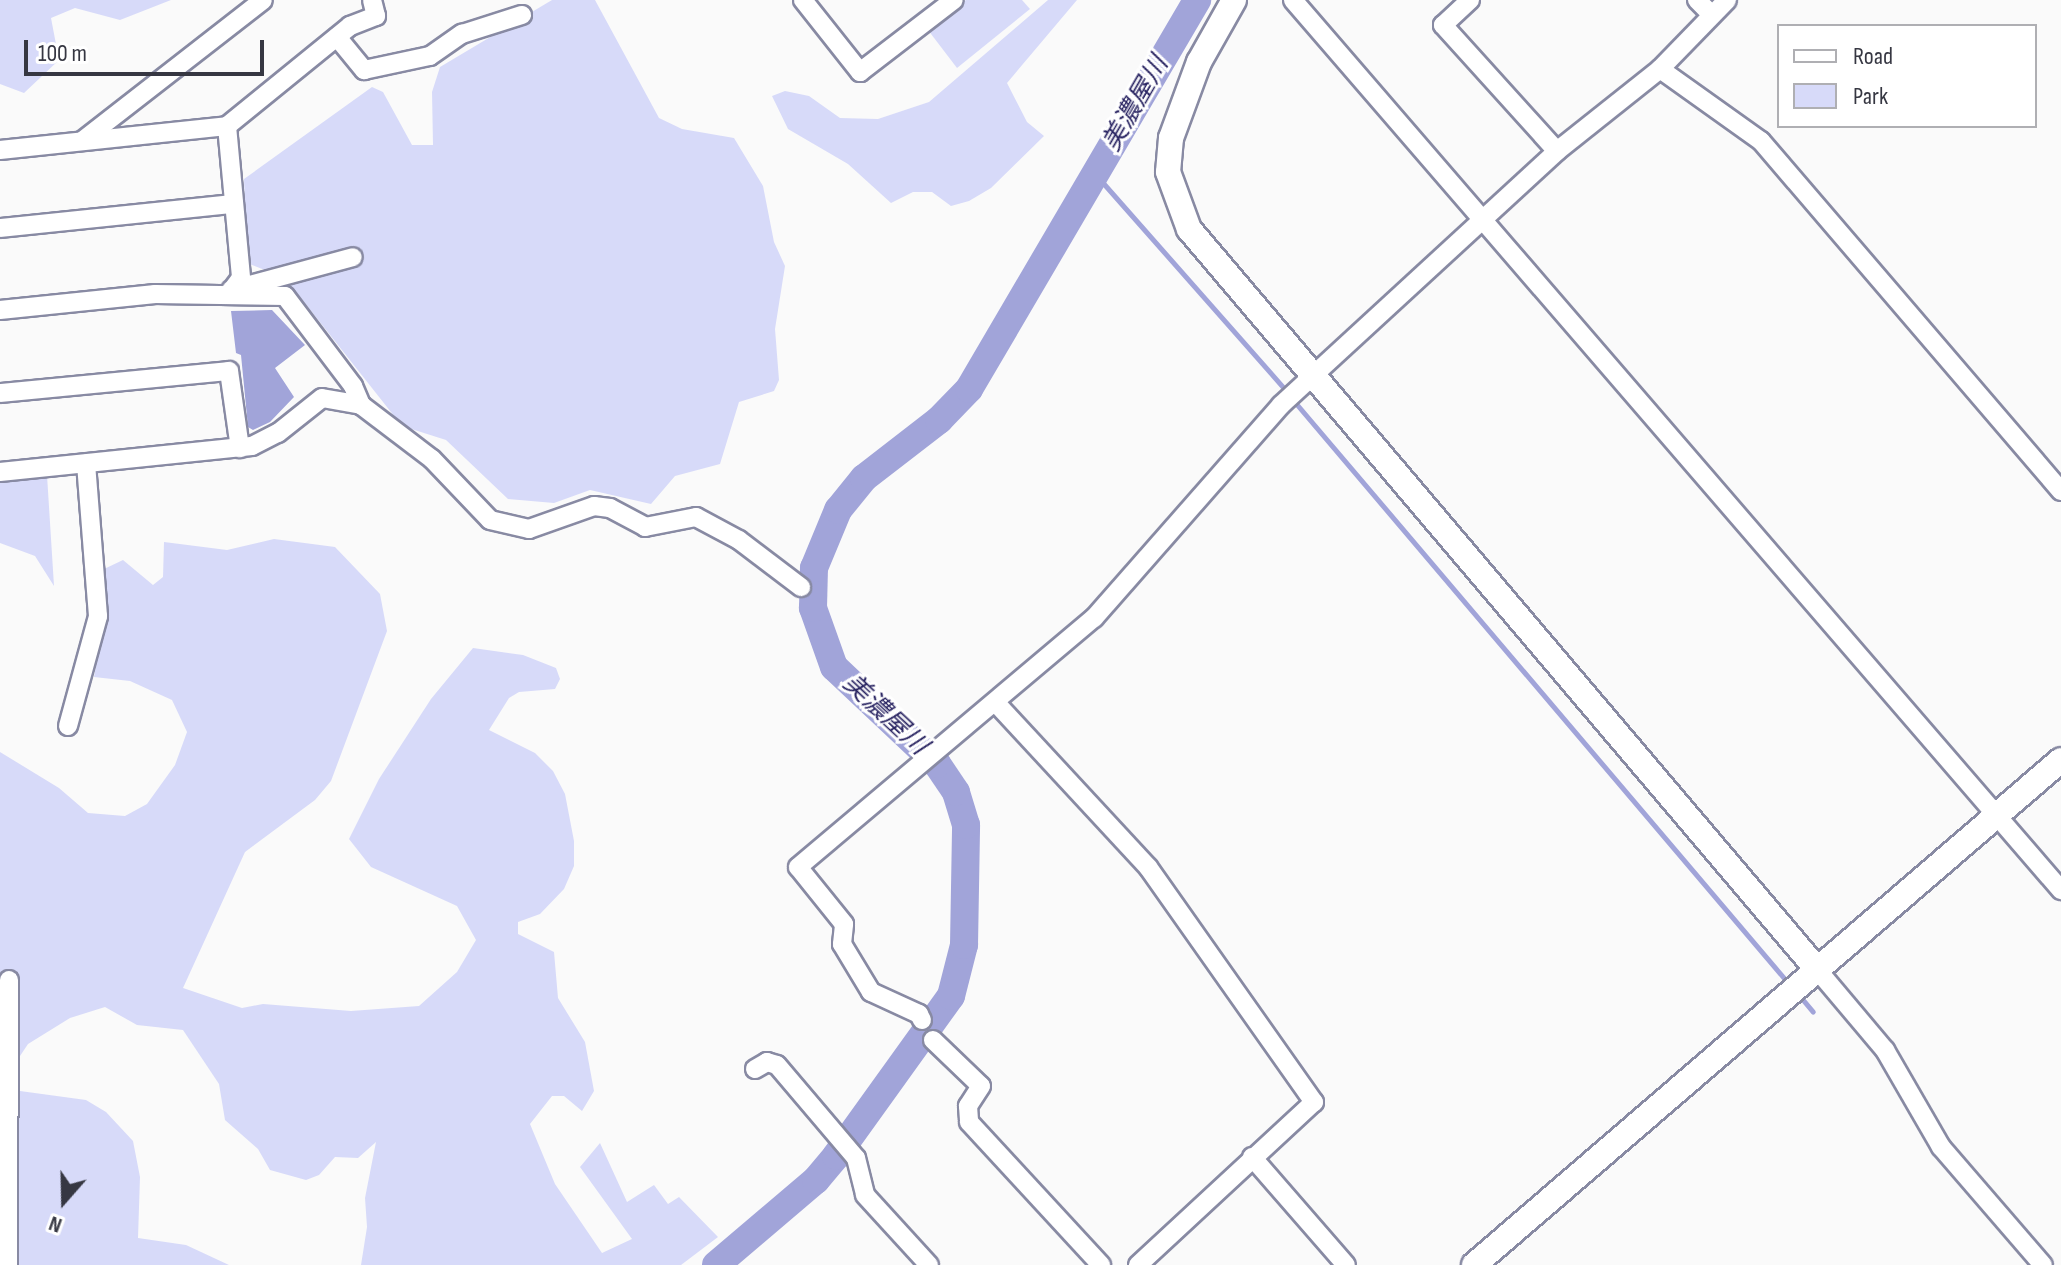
<!DOCTYPE html>
<html>
<head>
<meta charset="utf-8">
<style>
	body { margin:0 }
	#map { position:relative; width:2061px; height:1265px; overflow:hidden; background:#fafafa; font-family:"Sofia Sans Condensed","Noto Sans JP",sans-serif }
	div>[style] { position:absolute }
	[style*='--x'] { left:calc(var(--x)*1px); top:calc(var(--y)*1px); width:calc(var(--w)*1px); rotate:calc(var(--a)*1deg) }
	.green>* { inset:0; background:#d7daf9 }
	.water>* { inset:0; background:#a1a4d9 }
	.stream>* { height:5px; margin:-2.5px; padding:0 2.5px; transform-origin:2.5px; border-radius:2.5px; background:#a1a4d9 }
	.river>* { height:28px; margin:-14px; padding:0 14px; transform-origin:14px; border-radius:14px; background:#a1a4d9 }
	.roads { filter:drop-shadow(2px 0 #888aa3) drop-shadow(-2px 0 #888aa3) drop-shadow(0 2px #888aa3) drop-shadow(0 -2px #888aa3) }
	.minor>* { height:18px; margin:-9px; padding:0 9px; transform-origin:9px; border-radius:9px; background:#fff }
	.tertiary>* { height:24px; margin:-12px; padding:0 12px; transform-origin:12px; border-radius:12px; background:#fff }
	span { translate:-50% -50%; white-space:nowrap; text-align:center; line-height:1.15; -webkit-text-stroke:6px #fff; paint-order:stroke }
	.water-label { font-size:26px; color:#282361; font-style:italic }
	.legend { position:absolute; left:1777px; top:24px; width:260px; height:104px; box-sizing:border-box; background:#fff; border:2px solid #afafb3; margin:0; padding:10px 14px; list-style:none; font-size:24px; color:#363742 }
	.legend li { display:flex; align-items:center; gap:16px; height:40px }
	.legend b { width:40px; border:2px solid #afafb3 }
	.north { position:absolute; left:24px; top:1161px; width:80px; height:80px; -webkit-text-stroke:6px #fff; paint-order:stroke; rotate:200deg; font-size:22px; font-weight:700; line-height:32px; text-align:center; color:#363742 }
	.north::after { content:''; display:block; margin:auto; width:28px; height:36px; background:#363742; clip-path:polygon(50% 0,100% 100%,50% 72%,0 100%) }
	.scale { position:absolute; left:24px; top:40px; width:240px; height:36px; box-sizing:border-box; border:4px solid #363742; border-top:0; padding-left:10px; font-size:24px; line-height:28px; white-space:nowrap; color:#363742; -webkit-text-stroke:6px #fff; paint-order:stroke }
</style>
</head>
<body>
<div id="map">
	<div class="green">
		<div style="clip-path:polygon(0 0,171px 0,120px 20px,75px 8px,51px 18px,59px 60px,24px 93px,0 84px)"></div>
		<div style="clip-path:polygon(552px 0,595px 0,659px 118px,682px 129px,734px 138px,763px 186px,774px 242px,785px 266px,775px 329px,779px 380px,774px 391px,739px 402px,720px 464px,675px 476px,651px 504px,590px 490px,554px 503px,508px 499px,446px 440px,402px 426px,285px 278px,247px 263px,244px 179px,372px 87px,383px 92px,412px 145px,433px 145px,432px 92px,440px 67px)"></div>
		<div style="clip-path:polygon(966px 0,1022px 0,1030px 9px,957px 68px,928px 30px)"></div>
		<div style="clip-path:polygon(1048px 0,1077px 0,1007px 83px,1027px 122px,1044px 136px,991px 188px,969px 201px,951px 206px,932px 192px,913px 192px,891px 203px,848px 164px,788px 129px,772px 96px,785px 91px,809px 96px,840px 118px,878px 119px,929px 102px)"></div>
		<div style="clip-path:polygon(47px 475px,54px 586px,35px 556px,0 543px,0 480px)"></div>
		<div style="clip-path:polygon(274px 539px,335px 547px,380px 594px,387px 631px,331px 781px,315px 800px,245px 852px,183px 988px,242px 1008px,263px 1004px,351px 1011px,419px 1006px,457px 972px,476px 940px,457px 906px,371px 867px,349px 839px,379px 779px,431px 699px,473px 648px,523px 655px,556px 668px,560px 679px,555px 689px,519px 692px,509px 698px,489px 730px,535px 753px,553px 771px,565px 794px,574px 841px,574px 866px,564px 889px,540px 914px,518px 922px,518px 934px,554px 952px,558px 998px,585px 1042px,594px 1091px,582px 1111px,564px 1096px,552px 1096px,530px 1124px,555px 1184px,602px 1253px,632px 1239px,580px 1167px,600px 1143px,627px 1202px,654px 1185px,668px 1204px,679px 1197px,718px 1237px,681px 1265px,361px 1265px,367px 1227px,365px 1198px,376px 1142px,358px 1158px,335px 1157px,319px 1175px,306px 1180px,270px 1170px,258px 1149px,225px 1120px,219px 1084px,183px 1030px,137px 1025px,105px 1007px,70px 1018px,28px 1044px,14px 1065px,20px 1091px,86px 1100px,106px 1112px,133px 1141px,140px 1177px,138px 1238px,186px 1245px,229px 1265px,0 1265px,0 752px,59px 788px,88px 813px,125px 816px,147px 804px,175px 765px,187px 732px,172px 700px,130px 681px,94px 677px,106px 608px,102px 570px,123px 560px,153px 585px,163px 577px,164px 542px,227px 550px)"></div>
	</div>
	<div class="water">
		<div style="clip-path:polygon(272px 310px,305px 345px,275px 368px,294px 397px,270px 422px,253px 430px,248px 427px,241px 355px,236px 353px,231px 311px)"></div>
	</div>
	<div class="stream">
		<div style="--x:1096;--y:175;--w:289;--a:48.6"></div>
		<div style="--x:1293;--y:400;--w:766;--a:49.66"></div>
		<div style="--x:1798;--y:994;--w:23;--a:50"></div>
	</div>
	<div class="river">
		<div style="--x:716;--y:1265;--w:131;--a:-40.4"></div>
		<div style="--x:816;--y:1180;--w:31;--a:-50"></div>
		<div style="--x:836;--y:1156;--w:197;--a:-54.3"></div>
		<div style="--x:951;--y:996;--w:53;--a:-75.7"></div>
		<div style="--x:964;--y:945;--w:120;--a:-89"></div>
		<div style="--x:966;--y:825;--w:34;--a:-107"></div>
		<div style="--x:956;--y:792;--w:34;--a:-124"></div>
		<div style="--x:937;--y:764;--w:141;--a:-136.7"></div>
		<div style="--x:834;--y:667;--w:63;--a:-109.6"></div>
		<div style="--x:813;--y:608;--w:40;--a:-88.6"></div>
		<div style="--x:814;--y:568;--w:63;--a:-67.5"></div>
		<div style="--x:838;--y:510;--w:41;--a:-50.9"></div>
		<div style="--x:864;--y:478;--w:95;--a:-37.7"></div>
		<div style="--x:939;--y:420;--w:43;--a:-45.9"></div>
		<div style="--x:969;--y:389;--w:451;--a:-59.6"></div>
	</div>
	<div class="roads">
		<div class="minor">
			<div style="--x:803;--y:0;--w:92;--a:51.6"></div>
			<div style="--x:860;--y:72;--w:118;--a:-37.5"></div>
			<div style="--x:1293;--y:0;--w:1176;--a:49.21"></div>
			<div style="--x:1470;--y:0;--w:37;--a:137"></div>
			<div style="--x:1443;--y:25;--w:170;--a:47.9"></div>
			<div style="--x:1697;--y:0;--w:21;--a:45"></div>
			<div style="--x:337;--y:37;--w:43;--a:50.7"></div>
			<div style="--x:364;--y:70;--w:67;--a:-12"></div>
			<div style="--x:430;--y:56;--w:39;--a:-35"></div>
			<div style="--x:462;--y:34;--w:63;--a:-17.6"></div>
			<div style="--x:1660;--y:69;--w:124;--a:35.5"></div>
			<div style="--x:1761;--y:141;--w:461;--a:49.4"></div>
			<div style="--x:227;--y:126;--w:153;--a:84.7"></div>
			<div style="--x:241;--y:278;--w:15;--a:127"></div>
			<div style="--x:82;--y:141;--w:229;--a:-37.9"></div>
			<div style="--x:0;--y:150;--w:228;--a:-6"></div>
			<div style="--x:227;--y:126;--w:159;--a:-39.1"></div>
			<div style="--x:350;--y:26;--w:28;--a:-21"></div>
			<div style="--x:376;--y:16;--w:16;--a:-104"></div>
			<div style="--x:0;--y:228;--w:235;--a:-5.9"></div>
			<div style="--x:231;--y:290;--w:126;--a:-15.1"></div>
			<div style="--x:0;--y:310;--w:156;--a:-5.9"></div>
			<div style="--x:155;--y:294;--w:130;--a:0.9"></div>
			<div style="--x:285;--y:296;--w:113;--a:52.9"></div>
			<div style="--x:353;--y:386;--w:21;--a:67"></div>
			<div style="--x:361;--y:405;--w:89;--a:37.3"></div>
			<div style="--x:432;--y:459;--w:84;--a:46.4"></div>
			<div style="--x:490;--y:520;--w:40;--a:13"></div>
			<div style="--x:529;--y:529;--w:69;--a:-19.5"></div>
			<div style="--x:594;--y:506;--w:16;--a:7"></div>
			<div style="--x:610;--y:508;--w:40;--a:28"></div>
			<div style="--x:645;--y:527;--w:52;--a:-11.1"></div>
			<div style="--x:696;--y:517;--w:49;--a:28.1"></div>
			<div style="--x:739;--y:540;--w:78;--a:37.2"></div>
			<div style="--x:0;--y:393;--w:230;--a:-5.5"></div>
			<div style="--x:229;--y:371;--w:78;--a:81.9"></div>
			<div style="--x:0;--y:472;--w:253;--a:-5.9"></div>
			<div style="--x:252;--y:446;--w:29;--a:-27"></div>
			<div style="--x:278;--y:433;--w:56;--a:-38.5"></div>
			<div style="--x:322;--y:398;--w:40;--a:10"></div>
			<div style="--x:996;--y:703;--w:224;--a:47.2"></div>
			<div style="--x:1148;--y:867;--w:288;--a:54.8"></div>
			<div style="--x:1314;--y:1102;--w:240;--a:137.2"></div>
			<div style="--x:68;--y:726;--w:114;--a:-74.7"></div>
			<div style="--x:98;--y:616;--w:153;--a:-94.5"></div>
			<div style="--x:1815;--y:967;--w:109;--a:49.9"></div>
			<div style="--x:1885;--y:1050;--w:112;--a:60"></div>
			<div style="--x:1941;--y:1147;--w:156;--a:49.2"></div>
			<div style="--x:922;--y:1020;--w:7;--a:-117"></div>
			<div style="--x:919;--y:1014;--w:53;--a:-155.4"></div>
			<div style="--x:871;--y:992;--w:56;--a:-121.1"></div>
			<div style="--x:842;--y:944;--w:20;--a:-84"></div>
			<div style="--x:844;--y:924;--w:73;--a:-128.9"></div>
			<div style="--x:798;--y:867;--w:387;--a:-40.1"></div>
			<div style="--x:1094;--y:618;--w:283;--a:-48.7"></div>
			<div style="--x:1281;--y:405;--w:375;--a:-42.6"></div>
			<div style="--x:1557;--y:151;--w:132;--a:-38.5"></div>
			<div style="--x:1660;--y:69;--w:96;--a:-45.8"></div>
			<div style="--x:933;--y:1040;--w:66;--a:43.8"></div>
			<div style="--x:981;--y:1086;--w:24;--a:123"></div>
			<div style="--x:968;--y:1106;--w:16;--a:86"></div>
			<div style="--x:969;--y:1122;--w:195;--a:47.3"></div>
			<div style="--x:755;--y:1069;--w:14;--a:-30"></div>
			<div style="--x:767;--y:1062;--w:10;--a:17"></div>
			<div style="--x:777;--y:1065;--w:122;--a:49.7"></div>
			<div style="--x:856;--y:1158;--w:38;--a:76"></div>
			<div style="--x:865;--y:1195;--w:95;--a:47.6"></div>
			<div style="--x:1252;--y:1157;--w:143;--a:49"></div>
			<div style="--x:8;--y:1265;--w:285;--a:-89.8"></div>
		</div>
		<div class="tertiary">
			<div style="--x:1234;--y:0;--w:71;--a:119.4"></div>
			<div style="--x:1199;--y:62;--w:81;--a:110.2"></div>
			<div style="--x:1171;--y:138;--w:34;--a:95"></div>
			<div style="--x:1168;--y:172;--w:61;--a:69.8"></div>
			<div style="--x:1189;--y:229;--w:968;--a:49.69"></div>
			<div style="--x:1474;--y:1265;--w:774;--a:-40.71"></div>
		</div>
	</div>
	<div class="water-label">
		<span style="left:1136px;top:104px;rotate:-60deg">美濃屋川</span>
		<span style="left:885px;top:715px;rotate:43deg">美濃屋川</span>
	</div>
	<ul class="legend">
	<li><b style="height:10px;background:#fff"></b>Road</li>
	<li><b style="height:22px;background:#d7daf9"></b>Park</li>
	</ul>
	<div class="north">N</div>
	<div class="scale">100 m</div>
</div>
</body>
</html>
